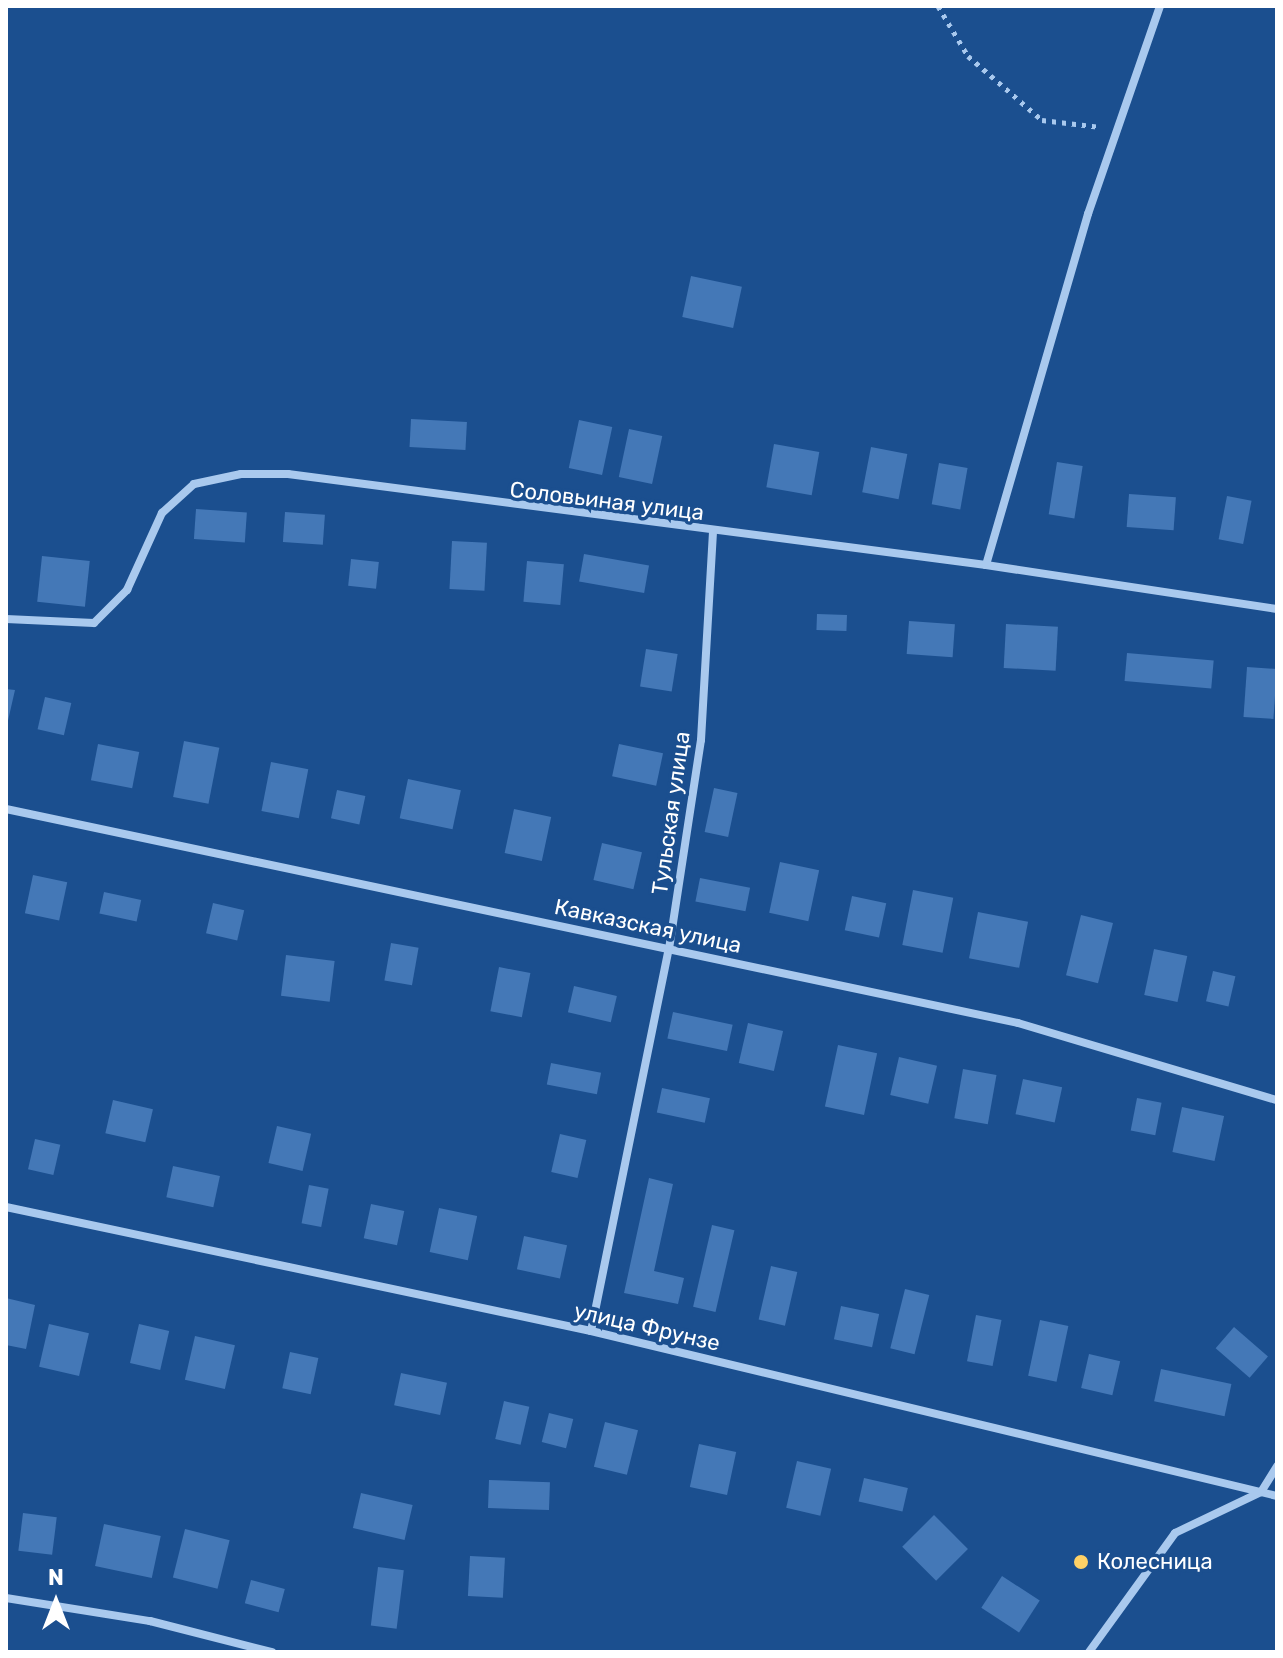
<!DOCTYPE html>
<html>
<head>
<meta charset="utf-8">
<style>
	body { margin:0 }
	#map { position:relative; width:1283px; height:1658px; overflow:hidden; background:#1b4f8f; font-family:Rubik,sans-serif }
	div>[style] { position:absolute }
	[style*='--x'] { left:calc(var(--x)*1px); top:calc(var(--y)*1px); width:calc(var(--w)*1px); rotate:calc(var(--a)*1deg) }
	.building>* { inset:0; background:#4478b7; transform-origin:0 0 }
	.path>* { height:5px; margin-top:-2.5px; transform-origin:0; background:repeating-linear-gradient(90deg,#a9c9ee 0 4px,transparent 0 10px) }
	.minor>* { height:8px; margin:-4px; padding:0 4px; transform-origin:4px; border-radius:4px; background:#a9c9ee }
	.dots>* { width:22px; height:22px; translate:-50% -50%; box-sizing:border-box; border:4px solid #1b4f8f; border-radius:50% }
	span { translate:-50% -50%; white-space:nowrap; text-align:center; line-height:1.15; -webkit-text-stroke:7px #1b4f8f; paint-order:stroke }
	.street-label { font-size:22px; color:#fff }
	.poi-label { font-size:22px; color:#fff }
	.left { translate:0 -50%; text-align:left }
	.frame { position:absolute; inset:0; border:8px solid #fff; pointer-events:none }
	.north { position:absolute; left:16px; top:1562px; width:80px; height:80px; -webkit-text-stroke:6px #1b4f8f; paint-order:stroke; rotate:0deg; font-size:22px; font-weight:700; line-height:32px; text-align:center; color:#fff }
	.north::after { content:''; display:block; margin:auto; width:28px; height:36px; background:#fff; clip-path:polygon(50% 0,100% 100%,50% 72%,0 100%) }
</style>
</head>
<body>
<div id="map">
	<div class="building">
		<div style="left:691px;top:276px;width:52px;height:42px;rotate:12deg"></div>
		<div style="left:411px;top:419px;width:56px;height:28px;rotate:3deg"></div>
		<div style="left:579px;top:420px;width:34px;height:49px;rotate:12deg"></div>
		<div style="left:629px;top:429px;width:34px;height:49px;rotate:12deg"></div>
		<div style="left:774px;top:444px;width:46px;height:44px;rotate:10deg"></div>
		<div style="left:871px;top:447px;width:37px;height:46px;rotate:11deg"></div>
		<div style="left:1057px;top:462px;width:26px;height:53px;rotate:9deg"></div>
		<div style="left:939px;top:463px;width:29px;height:42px;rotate:10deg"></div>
		<div style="left:1129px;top:494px;width:47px;height:33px;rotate:4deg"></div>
		<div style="left:1227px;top:496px;width:25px;height:44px;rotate:11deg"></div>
		<div style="left:196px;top:509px;width:51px;height:30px;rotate:4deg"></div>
		<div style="left:285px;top:512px;width:40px;height:30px;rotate:4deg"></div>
		<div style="left:452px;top:541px;width:35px;height:48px;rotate:3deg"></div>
		<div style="left:584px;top:554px;width:66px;height:28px;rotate:10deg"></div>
		<div style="left:42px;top:556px;width:48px;height:46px;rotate:6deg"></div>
		<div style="left:351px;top:559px;width:28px;height:27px;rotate:6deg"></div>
		<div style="left:527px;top:561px;width:37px;height:41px;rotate:5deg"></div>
		<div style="left:817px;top:614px;width:30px;height:16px;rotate:2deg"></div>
		<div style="left:909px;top:621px;width:46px;height:33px;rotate:4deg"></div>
		<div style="left:1006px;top:624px;width:52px;height:44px;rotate:3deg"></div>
		<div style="left:646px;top:649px;width:32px;height:38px;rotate:9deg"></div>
		<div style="left:1127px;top:653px;width:87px;height:28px;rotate:5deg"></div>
		<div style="left:1247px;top:667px;width:30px;height:50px;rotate:4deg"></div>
		<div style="clip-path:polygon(6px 689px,15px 690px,7px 725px,6px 725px)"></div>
		<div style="left:45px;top:697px;width:27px;height:33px;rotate:13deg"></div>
		<div style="left:184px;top:741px;width:36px;height:57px;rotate:11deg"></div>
		<div style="left:98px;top:744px;width:42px;height:37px;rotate:11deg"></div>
		<div style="left:619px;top:744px;width:45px;height:33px;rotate:12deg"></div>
		<div style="left:271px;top:762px;width:38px;height:50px;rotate:11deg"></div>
		<div style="left:408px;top:779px;width:54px;height:40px;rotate:12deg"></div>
		<div style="left:714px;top:788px;width:24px;height:45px;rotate:12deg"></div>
		<div style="left:337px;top:790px;width:29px;height:29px;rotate:12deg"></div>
		<div style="left:514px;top:809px;width:38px;height:45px;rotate:12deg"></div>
		<div style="left:602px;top:843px;width:41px;height:38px;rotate:13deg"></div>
		<div style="left:780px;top:862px;width:40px;height:52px;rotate:12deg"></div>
		<div style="left:33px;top:875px;width:35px;height:39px;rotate:12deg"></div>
		<div style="left:700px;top:878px;width:51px;height:24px;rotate:11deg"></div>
		<div style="left:913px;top:890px;width:41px;height:56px;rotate:11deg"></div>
		<div style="left:104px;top:892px;width:38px;height:22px;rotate:12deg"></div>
		<div style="left:852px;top:896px;width:35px;height:35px;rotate:12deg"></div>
		<div style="left:213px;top:903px;width:32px;height:31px;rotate:13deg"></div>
		<div style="left:978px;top:912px;width:51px;height:47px;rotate:11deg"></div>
		<div style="left:1081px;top:915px;width:33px;height:62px;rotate:14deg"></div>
		<div style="left:391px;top:943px;width:28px;height:38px;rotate:10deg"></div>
		<div style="left:1154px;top:949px;width:34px;height:47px;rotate:12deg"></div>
		<div style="left:286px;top:955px;width:49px;height:41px;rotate:7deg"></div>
		<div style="left:499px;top:967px;width:32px;height:45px;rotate:11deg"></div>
		<div style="left:1213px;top:971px;width:23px;height:31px;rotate:13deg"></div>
		<div style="left:574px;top:986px;width:44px;height:27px;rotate:13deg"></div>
		<div style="left:673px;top:1012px;width:61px;height:27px;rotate:12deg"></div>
		<div style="left:748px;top:1023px;width:36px;height:41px;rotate:13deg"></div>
		<div style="left:838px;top:1045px;width:40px;height:63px;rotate:12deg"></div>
		<div style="left:899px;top:1057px;width:39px;height:39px;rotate:13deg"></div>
		<div style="left:551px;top:1063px;width:51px;height:22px;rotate:11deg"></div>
		<div style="left:963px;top:1069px;width:34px;height:50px;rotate:10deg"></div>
		<div style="left:1023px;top:1079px;width:40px;height:36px;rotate:12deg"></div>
		<div style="left:662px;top:1088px;width:49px;height:25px;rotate:12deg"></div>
		<div style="left:1137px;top:1098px;width:25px;height:33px;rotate:11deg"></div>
		<div style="left:113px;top:1100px;width:41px;height:34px;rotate:13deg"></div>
		<div style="left:1182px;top:1107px;width:43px;height:46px;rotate:12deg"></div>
		<div style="left:277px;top:1126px;width:35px;height:38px;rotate:13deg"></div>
		<div style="left:560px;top:1134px;width:27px;height:39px;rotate:13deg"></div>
		<div style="left:35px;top:1139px;width:26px;height:31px;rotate:13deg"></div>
		<div style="left:173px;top:1166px;width:48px;height:32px;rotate:12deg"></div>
		<div style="clip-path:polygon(649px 1178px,673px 1184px,654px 1271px,684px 1278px,678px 1304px,624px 1293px)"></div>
		<div style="left:309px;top:1185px;width:20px;height:39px;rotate:11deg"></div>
		<div style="left:371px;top:1204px;width:34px;height:35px;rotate:12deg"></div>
		<div style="left:439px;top:1208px;width:39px;height:45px;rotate:12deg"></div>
		<div style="left:712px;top:1225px;width:23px;height:84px;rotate:13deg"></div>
		<div style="left:524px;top:1236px;width:44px;height:34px;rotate:12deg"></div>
		<div style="left:771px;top:1266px;width:27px;height:55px;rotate:13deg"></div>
		<div style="left:905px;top:1289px;width:25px;height:61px;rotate:14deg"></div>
		<div style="clip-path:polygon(6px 1298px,35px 1305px,26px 1349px,6px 1345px)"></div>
		<div style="left:841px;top:1306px;width:39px;height:34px;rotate:12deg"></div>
		<div style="left:976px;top:1315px;width:26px;height:47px;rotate:11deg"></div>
		<div style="left:1040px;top:1320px;width:29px;height:57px;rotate:12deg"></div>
		<div style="left:49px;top:1324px;width:41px;height:44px;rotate:13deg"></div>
		<div style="left:139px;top:1324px;width:31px;height:40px;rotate:13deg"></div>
		<div style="left:1234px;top:1327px;width:45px;height:28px;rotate:41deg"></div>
		<div style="left:195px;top:1336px;width:41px;height:45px;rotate:13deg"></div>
		<div style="left:290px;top:1352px;width:29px;height:37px;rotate:12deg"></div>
		<div style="left:1089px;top:1354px;width:32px;height:35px;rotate:13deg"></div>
		<div style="left:1161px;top:1369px;width:72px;height:33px;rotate:12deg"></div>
		<div style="left:401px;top:1373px;width:47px;height:33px;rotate:12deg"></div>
		<div style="left:504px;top:1401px;width:26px;height:39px;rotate:13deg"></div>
		<div style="left:549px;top:1413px;width:25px;height:30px;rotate:14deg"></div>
		<div style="left:605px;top:1422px;width:34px;height:46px;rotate:14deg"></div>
		<div style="left:699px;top:1444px;width:38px;height:44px;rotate:12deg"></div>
		<div style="left:797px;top:1461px;width:35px;height:48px;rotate:13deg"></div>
		<div style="left:864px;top:1478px;width:45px;height:24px;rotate:13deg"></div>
		<div style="left:489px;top:1480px;width:61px;height:28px;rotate:2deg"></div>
		<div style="left:361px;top:1493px;width:53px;height:36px;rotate:13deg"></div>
		<div style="left:23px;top:1513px;width:34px;height:38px;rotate:7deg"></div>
		<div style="left:934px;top:1515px;width:48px;height:45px;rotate:45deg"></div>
		<div style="left:104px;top:1524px;width:58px;height:43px;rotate:12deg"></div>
		<div style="left:185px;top:1529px;width:46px;height:50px;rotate:14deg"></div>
		<div style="left:470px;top:1556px;width:35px;height:40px;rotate:3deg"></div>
		<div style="left:378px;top:1567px;width:26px;height:59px;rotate:7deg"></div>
		<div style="left:1002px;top:1576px;width:45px;height:38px;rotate:33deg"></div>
		<div style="left:251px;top:1580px;width:35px;height:24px;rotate:15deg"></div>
	</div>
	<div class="path">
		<div style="--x:938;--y:6;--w:58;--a:59"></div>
		<div style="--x:968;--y:56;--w:98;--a:40.9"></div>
		<div style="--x:1042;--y:120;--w:59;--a:6.8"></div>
	</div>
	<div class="minor">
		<div style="--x:986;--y:565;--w:366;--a:-73.8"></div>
		<div style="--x:1088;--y:214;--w:220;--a:-70.9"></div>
		<div style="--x:6;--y:619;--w:88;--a:2.6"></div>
		<div style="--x:94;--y:623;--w:47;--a:-45"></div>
		<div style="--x:127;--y:590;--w:85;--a:-65.6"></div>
		<div style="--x:162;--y:513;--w:43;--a:-42.2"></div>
		<div style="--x:194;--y:484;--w:48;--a:-12"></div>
		<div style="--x:241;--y:474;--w:47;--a:0"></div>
		<div style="--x:288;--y:474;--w:704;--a:7.43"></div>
		<div style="--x:986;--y:565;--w:294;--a:8.6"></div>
		<div style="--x:6;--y:809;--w:1034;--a:11.94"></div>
		<div style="--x:1018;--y:1023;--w:270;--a:16.6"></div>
		<div style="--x:6;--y:1207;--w:598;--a:11.97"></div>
		<div style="--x:591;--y:1331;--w:706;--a:13.52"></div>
		<div style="--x:591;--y:1331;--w:390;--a:-78.5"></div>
		<div style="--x:669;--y:949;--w:211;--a:-81.3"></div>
		<div style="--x:701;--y:740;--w:208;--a:-86.7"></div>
		<div style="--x:6;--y:1598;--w:146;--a:9.1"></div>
		<div style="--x:150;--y:1621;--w:126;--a:14.3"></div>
		<div style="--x:1089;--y:1652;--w:147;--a:-54.1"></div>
		<div style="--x:1175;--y:1533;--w:95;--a:-25.5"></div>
		<div style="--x:1261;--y:1492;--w:31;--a:-58"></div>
	</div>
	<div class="dots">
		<div style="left:1081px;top:1562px;background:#ffd166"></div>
	</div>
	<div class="street-label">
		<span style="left:607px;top:501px;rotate:7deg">Соловьиная улица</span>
		<span style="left:671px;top:813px;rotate:-82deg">Тульская улица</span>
		<span style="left:648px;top:926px;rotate:12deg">Кавказская улица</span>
		<span style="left:647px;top:1327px;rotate:13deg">улица Фрунзе</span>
	</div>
	<div class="poi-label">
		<span class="left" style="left:1097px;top:1562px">Колесница</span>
	</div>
	<div class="frame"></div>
	<div class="north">N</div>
</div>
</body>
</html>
